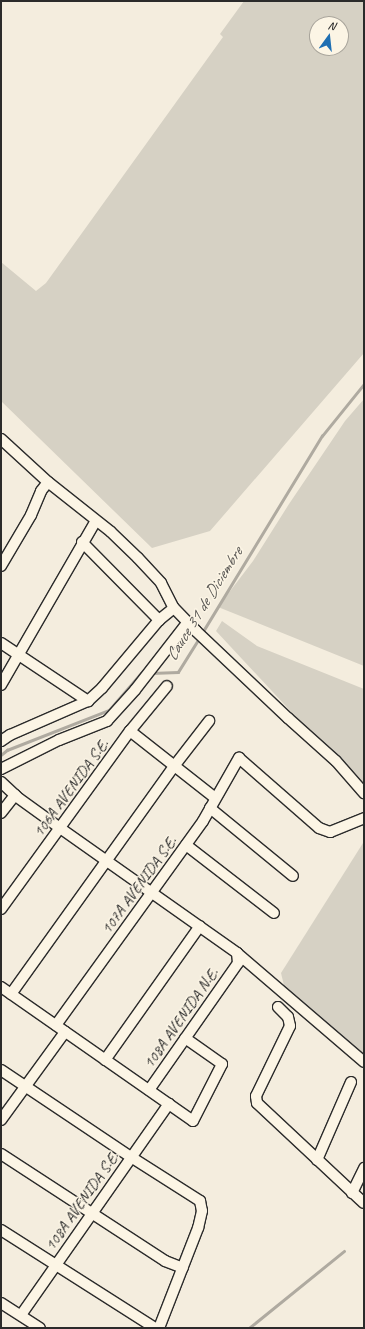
<!DOCTYPE html>
<html>
<head>
<meta charset="utf-8">
<style>
	body { margin:0 }
	#map { position:relative; width:365px; height:1329px; overflow:hidden; background:#f4edde; font-family:Caveat,sans-serif }
	div>[style] { position:absolute }
	[style*='--x'] { left:calc(var(--x)*1px); top:calc(var(--y)*1px); width:calc(var(--w)*1px); rotate:calc(var(--a)*1deg) }
	.green>* { inset:0; background:#d6d1c4 }
	.stream>* { height:2.5px; margin:-1.25px; padding:0 1.25px; transform-origin:1.25px; border-radius:1.25px; background:#afaaa0 }
	.roads { filter:drop-shadow(1px 0 #2b2b2b) drop-shadow(-1px 0 #2b2b2b) drop-shadow(0 1px #2b2b2b) drop-shadow(0 -1px #2b2b2b) }
	.minor>* { height:10px; margin:-5px; padding:0 5px; transform-origin:5px; border-radius:5px; background:#fcf5e5 }
	span { translate:-50% -50%; white-space:nowrap; text-align:center; line-height:1.15; -webkit-text-stroke:3px #fcf5e5; paint-order:stroke }
	.street-label { font-size:16px; color:#2b2b2b }
	.water-label { font-size:17px; color:#595754; font-style:italic }
	.frame { position:absolute; inset:0; border:2px solid #2b2b2b; pointer-events:none }
	.north { position:absolute; left:309px; top:16px; width:40px; height:40px; box-sizing:border-box; background:#fcf5e5; border:1px solid #a8a49b; border-radius:50%; rotate:15deg; font-size:11px; font-weight:700; line-height:16px; text-align:center; color:#2b2b2b }
	.north::after { content:''; display:block; margin:auto; width:14px; height:18px; background:#1f6fb2; clip-path:polygon(50% 0,100% 100%,50% 72%,0 100%) }
</style>
</head>
<body>
<div id="map">
	<div class="green">
		<div style="clip-path:polygon(evenodd,244px 1px,364px 1px,364px 353px,210px 531px,152px 548px,1px 401px,1px 262px,36px 291px,46px 283px,223px 37px,220px 34px,244px 1px,317px 24px,341px 24px,341px 48px,317px 48px,317px 24px)"></div>
		<div style="clip-path:polygon(364px 399px,364px 666px,218px 607px,253px 561px,289px 504px,345px 421px)"></div>
		<div style="clip-path:polygon(222px 621px,257px 646px,364px 689px,364px 790px,216px 631px)"></div>
		<div style="clip-path:polygon(363px 843px,364px 843px,364px 1065px,286px 994px,281px 973px)"></div>
	</div>
	<div class="stream">
		<div style="--x:202;--y:633;--w:231;--a:-58.7"></div>
		<div style="--x:322;--y:436;--w:67;--a:-51.1"></div>
		<div style="--x:151;--y:673;--w:27;--a:-2"></div>
		<div style="--x:178;--y:672;--w:40;--a:-58"></div>
		<div style="--x:1;--y:755;--w:8;--a:-40"></div>
		<div style="--x:7;--y:750;--w:110;--a:-21.4"></div>
		<div style="--x:109;--y:710;--w:49;--a:-49.1"></div>
		<div style="--x:141;--y:673;--w:3;--a:0"></div>
		<div style="--x:249;--y:1328;--w:122;--a:-39"></div>
	</div>
	<div class="roads">
		<div class="minor">
			<div style="--x:1;--y:439;--w:64;--a:42.5"></div>
			<div style="--x:48;--y:482;--w:80;--a:38.4"></div>
			<div style="--x:111;--y:532;--w:37;--a:44"></div>
			<div style="--x:138;--y:558;--w:34;--a:47"></div>
			<div style="--x:161;--y:583;--w:28;--a:63"></div>
			<div style="--x:174;--y:608;--w:32;--a:46"></div>
			<div style="--x:196;--y:631;--w:127;--a:43.4"></div>
			<div style="--x:288;--y:718;--w:64;--a:41.9"></div>
			<div style="--x:336;--y:761;--w:43;--a:48.8"></div>
			<div style="--x:82;--y:542;--w:110;--a:45.4"></div>
			<div style="--x:1;--y:566;--w:59;--a:-59.5"></div>
			<div style="--x:31;--y:515;--w:26;--a:-67"></div>
			<div style="--x:41;--y:491;--w:11;--a:-52"></div>
			<div style="--x:1;--y:643;--w:105;--a:33.7"></div>
			<div style="--x:1;--y:685;--w:188;--a:-60"></div>
			<div style="--x:130;--y:731;--w:108;--a:38.2"></div>
			<div style="--x:1;--y:741;--w:11;--a:-34"></div>
			<div style="--x:10;--y:735;--w:85;--a:-23.6"></div>
			<div style="--x:88;--y:701;--w:19;--a:-43"></div>
			<div style="--x:102;--y:688;--w:89;--a:-50"></div>
			<div style="--x:159;--y:620;--w:19;--a:-39"></div>
			<div style="--x:1;--y:769;--w:65;--a:-26.6"></div>
			<div style="--x:59;--y:740;--w:52;--a:-21.6"></div>
			<div style="--x:107;--y:721;--w:42;--a:-47.9"></div>
			<div style="--x:135;--y:690;--w:86;--a:-52.1"></div>
			<div style="--x:1;--y:782;--w:22;--a:43"></div>
			<div style="--x:17;--y:797;--w:53;--a:35.8"></div>
			<div style="--x:60;--y:828;--w:217;--a:35.2"></div>
			<div style="--x:237;--y:953;--w:10;--a:84"></div>
			<div style="--x:238;--y:963;--w:155;--a:125"></div>
			<div style="--x:210;--y:808;--w:107;--a:39.3"></div>
			<div style="--x:1;--y:813;--w:23;--a:-52"></div>
			<div style="--x:186;--y:845;--w:111;--a:37.7"></div>
			<div style="--x:1;--y:909;--w:220;--a:-54.1"></div>
			<div style="--x:130;--y:731;--w:58;--a:-50.6"></div>
			<div style="--x:237;--y:953;--w:167;--a:40.6"></div>
			<div style="--x:1;--y:987;--w:234;--a:34.9"></div>
			<div style="--x:193;--y:1121;--w:64;--a:-63"></div>
			<div style="--x:222;--y:1064;--w:45;--a:-144.9"></div>
			<div style="--x:11;--y:994;--w:282;--a:-54.4"></div>
			<div style="--x:175;--y:765;--w:56;--a:-52.3"></div>
			<div style="--x:278;--y:1007;--w:14;--a:45"></div>
			<div style="--x:288;--y:1017;--w:9;--a:77"></div>
			<div style="--x:290;--y:1026;--w:78;--a:115.9"></div>
			<div style="--x:256;--y:1096;--w:7;--a:82"></div>
			<div style="--x:257;--y:1103;--w:146;--a:43.1"></div>
			<div style="--x:56;--y:1025;--w:251;--a:-54.2"></div>
			<div style="--x:203;--y:821;--w:73;--a:-60.3"></div>
			<div style="--x:239;--y:758;--w:106;--a:41.2"></div>
			<div style="--x:319;--y:828;--w:12;--a:20"></div>
			<div style="--x:330;--y:832;--w:37;--a:-22"></div>
			<div style="--x:105;--y:1060;--w:164;--a:-54.7"></div>
			<div style="--x:1;--y:1070;--w:156;--a:33.8"></div>
			<div style="--x:131;--y:1157;--w:82;--a:32.5"></div>
			<div style="--x:200;--y:1201;--w:10;--a:79"></div>
			<div style="--x:202;--y:1211;--w:17;--a:103"></div>
			<div style="--x:198;--y:1228;--w:107;--a:111.3"></div>
			<div style="--x:1;--y:1120;--w:109;--a:-54"></div>
			<div style="--x:1;--y:1154;--w:196;--a:33.1"></div>
			<div style="--x:165;--y:1261;--w:19;--a:21"></div>
			<div style="--x:317;--y:1160;--w:85;--a:-66.4"></div>
			<div style="--x:352;--y:1193;--w:28;--a:-64"></div>
			<div style="--x:1;--y:1230;--w:183;--a:32.5"></div>
			<div style="--x:1;--y:1303;--w:46;--a:32.7"></div>
			<div style="--x:21;--y:1315;--w:258;--a:-55"></div>
		</div>
	</div>
	<div class="street-label">
		<span style="left:71px;top:788px;rotate:-54deg">106A AVENIDA S.E.</span>
		<span style="left:139px;top:885px;rotate:-54deg">107A AVENIDA S.E.</span>
		<span style="left:181px;top:1018px;rotate:-55deg">108A AVENIDA N.E.</span>
		<span style="left:82px;top:1201px;rotate:-55deg">108A AVENIDA S.E.</span>
	</div>
	<div class="water-label">
		<span style="left:204px;top:604px;rotate:-58deg">Cauce 31 de Diciembre</span>
	</div>
	<div class="frame"></div>
	<div class="north">N</div>
</div>
</body>
</html>
